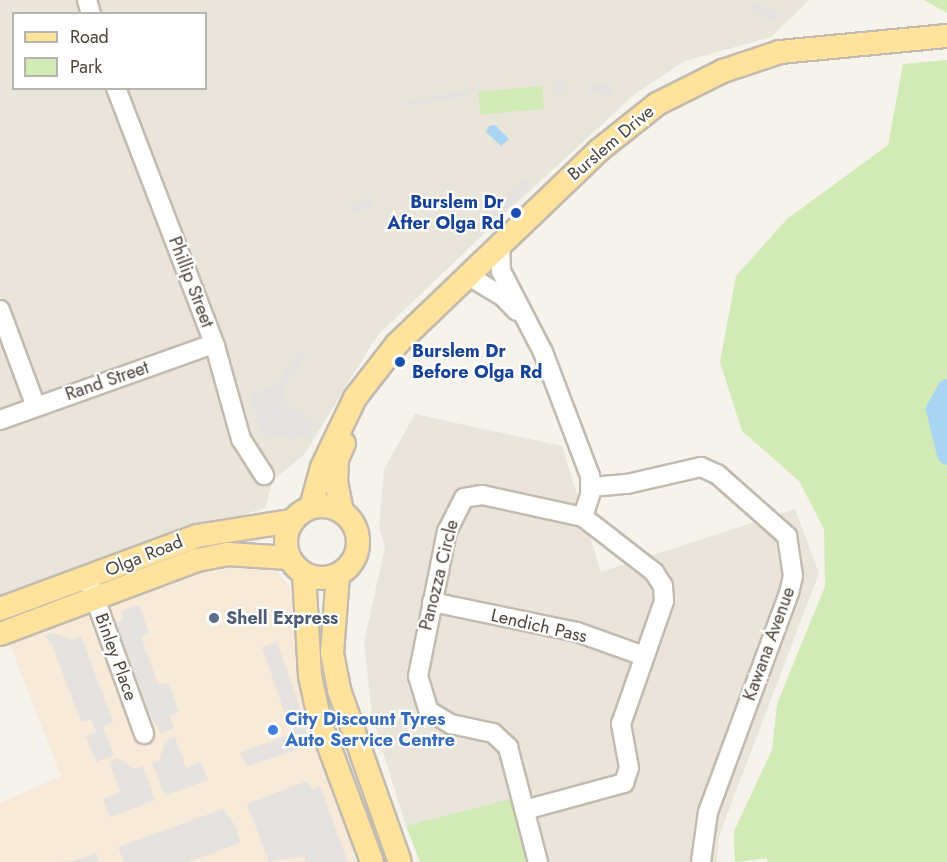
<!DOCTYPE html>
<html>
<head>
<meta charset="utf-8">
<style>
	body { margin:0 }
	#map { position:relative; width:947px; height:862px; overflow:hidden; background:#f6f3ec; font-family:Jost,sans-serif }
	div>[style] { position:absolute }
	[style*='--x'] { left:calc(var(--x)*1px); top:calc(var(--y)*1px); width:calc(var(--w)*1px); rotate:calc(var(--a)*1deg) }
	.residential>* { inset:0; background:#eae5da }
	.commercial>* { inset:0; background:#f7ead8 }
	.green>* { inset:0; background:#d2eab5; transform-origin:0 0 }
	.parking>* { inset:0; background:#e5e3e0; transform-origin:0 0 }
	.round { border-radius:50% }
	.water>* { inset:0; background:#a9d4f2 }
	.river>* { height:21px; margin:-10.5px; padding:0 10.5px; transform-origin:10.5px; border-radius:10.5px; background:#a9d4f2 }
	.roads { filter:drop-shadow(2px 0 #c2bbae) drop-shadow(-2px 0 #c2bbae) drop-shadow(0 2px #c2bbae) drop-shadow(0 -2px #c2bbae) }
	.minor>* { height:18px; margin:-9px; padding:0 9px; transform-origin:9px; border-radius:9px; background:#fff }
	.major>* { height:22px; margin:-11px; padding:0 11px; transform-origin:11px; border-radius:11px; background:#ffe39c }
	.major>.ring { margin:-11px; padding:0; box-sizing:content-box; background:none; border:22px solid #ffe39c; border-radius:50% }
	.dots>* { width:16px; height:16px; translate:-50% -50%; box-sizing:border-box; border:3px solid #fff; border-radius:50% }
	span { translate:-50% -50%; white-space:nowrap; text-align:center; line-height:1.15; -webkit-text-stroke:4.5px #fff; paint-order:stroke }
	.street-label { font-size:18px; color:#4b4439 }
	.transit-label { font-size:18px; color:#164399; font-weight:700 }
	.right { translate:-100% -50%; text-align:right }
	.left { translate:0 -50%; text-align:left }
	.service-label { font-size:18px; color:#4e5e75; font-weight:700 }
	.shop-label { font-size:18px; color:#366cbe; font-weight:700 }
	.legend { position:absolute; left:12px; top:12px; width:195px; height:78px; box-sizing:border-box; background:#fff; border:2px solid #b7b4b0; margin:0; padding:8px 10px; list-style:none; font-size:18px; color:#4b4439 }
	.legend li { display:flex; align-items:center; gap:12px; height:30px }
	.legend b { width:30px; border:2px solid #b7b4b0 }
</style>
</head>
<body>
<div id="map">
	<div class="residential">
		<div style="clip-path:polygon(evenodd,0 0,809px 0,771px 37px,685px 61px,636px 93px,507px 212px,377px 336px,304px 455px,273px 480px,265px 508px,102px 559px,0 597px,0 0,14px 14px,206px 14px,206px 88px,14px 88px,14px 14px)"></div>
		<div style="clip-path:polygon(415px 414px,562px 446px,601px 572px,795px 509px,819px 573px,719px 836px,717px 862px,533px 862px,518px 802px,406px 826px,372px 716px,364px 642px,385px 547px,379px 527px,384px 469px)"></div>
	</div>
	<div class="commercial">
		<div style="clip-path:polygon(208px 563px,277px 571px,295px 594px,328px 765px,356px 862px,0 862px,0 803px,61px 776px,9px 642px)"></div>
	</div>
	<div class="green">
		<div style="clip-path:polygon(924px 0,947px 0,947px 13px)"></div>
		<div style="clip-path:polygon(947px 60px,947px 862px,767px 862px,767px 858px,735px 862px,734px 831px,772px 750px,777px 704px,825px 586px,824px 529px,799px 481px,742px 431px,720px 362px,736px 276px,787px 219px,888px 145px,903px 64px)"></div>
		<div style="left:542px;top:86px;width:23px;height:64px;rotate:85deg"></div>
		<div style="clip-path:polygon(514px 798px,529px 862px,420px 862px,406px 826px)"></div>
	</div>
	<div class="parking">
		<div style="left:755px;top:3px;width:24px;height:10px;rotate:22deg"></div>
		<div class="round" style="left:553px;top:80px;width:14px;height:14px"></div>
		<div style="left:589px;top:83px;width:24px;height:10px;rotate:5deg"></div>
		<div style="clip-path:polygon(473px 89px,466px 96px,411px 105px,406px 101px)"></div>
		<div style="left:525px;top:178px;width:10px;height:63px;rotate:45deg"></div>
		<div style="clip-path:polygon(371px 196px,374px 205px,354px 213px,351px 206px,355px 202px)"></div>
		<div style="clip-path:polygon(298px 352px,305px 356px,283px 389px,283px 402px,315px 423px,307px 438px,301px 435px,295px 440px,277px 435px,264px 439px,249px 394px,276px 385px)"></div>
		<div style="clip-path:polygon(139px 605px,149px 633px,141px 637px,158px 684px,168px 683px,179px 711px,170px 716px,174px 728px,161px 733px,147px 711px,115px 623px,123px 620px,121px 611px)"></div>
		<div style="clip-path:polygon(54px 633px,72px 639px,81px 636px,113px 722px,103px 726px,114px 755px,96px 762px,86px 736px,96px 732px,91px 719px,81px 722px,52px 645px,45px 636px)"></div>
		<div style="clip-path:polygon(277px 642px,313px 744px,246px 767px,241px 752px,292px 734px,262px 647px)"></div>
		<div style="clip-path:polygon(175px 737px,186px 768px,201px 762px,208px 780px,165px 796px,152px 763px,160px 760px,165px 741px)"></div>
		<div style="clip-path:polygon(117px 758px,134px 769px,143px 766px,155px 800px,110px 817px,103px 799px,120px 792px,109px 761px)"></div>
		<div style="clip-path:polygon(307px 781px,312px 789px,320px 786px,348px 862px,306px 862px,304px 856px,269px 862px,247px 804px)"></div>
		<div style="clip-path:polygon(223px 809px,235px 825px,240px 843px,188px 862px,124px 862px,118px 847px)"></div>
		<div style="clip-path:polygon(96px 853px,99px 862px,60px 862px,74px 861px)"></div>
	</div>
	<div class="water">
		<div style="clip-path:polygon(495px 125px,509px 139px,501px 146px,486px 132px,489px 126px)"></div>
	</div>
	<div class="river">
		<div style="--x:947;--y:389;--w:23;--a:119"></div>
		<div style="--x:936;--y:409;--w:46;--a:76.3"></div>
	</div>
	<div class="roads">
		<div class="minor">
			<div style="--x:87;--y:0;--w:15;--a:74"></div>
			<div style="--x:116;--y:88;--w:276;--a:69"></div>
			<div style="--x:215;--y:346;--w:97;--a:74.4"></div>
			<div style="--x:241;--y:439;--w:43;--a:57.4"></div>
			<div style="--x:500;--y:243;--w:28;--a:88"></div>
			<div style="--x:501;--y:271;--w:91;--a:62.6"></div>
			<div style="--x:543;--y:352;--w:133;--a:69.2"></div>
			<div style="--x:590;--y:476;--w:19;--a:90"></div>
			<div style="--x:590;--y:495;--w:23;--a:108"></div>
			<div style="--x:467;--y:275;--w:41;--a:31"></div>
			<div style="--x:502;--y:296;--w:21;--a:45"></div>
			<div style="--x:0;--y:310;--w:103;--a:69.6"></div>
			<div style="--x:0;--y:420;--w:227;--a:-19.6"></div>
			<div style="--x:591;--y:487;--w:36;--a:-5"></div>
			<div style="--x:627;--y:484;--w:76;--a:-12.9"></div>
			<div style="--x:701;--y:467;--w:17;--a:24"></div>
			<div style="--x:717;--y:474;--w:94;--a:41.5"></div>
			<div style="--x:787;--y:536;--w:40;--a:81.5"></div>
			<div style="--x:793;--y:576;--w:17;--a:103"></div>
			<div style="--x:789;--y:593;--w:233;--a:110.3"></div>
			<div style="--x:708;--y:812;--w:50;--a:98"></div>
			<div style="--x:88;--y:579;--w:165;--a:70.1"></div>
			<div style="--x:432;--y:602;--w:148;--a:11.7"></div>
			<div style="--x:577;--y:632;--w:71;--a:19.7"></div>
			<div style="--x:525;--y:810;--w:103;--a:-15.3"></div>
			<div style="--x:624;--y:783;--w:16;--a:-72"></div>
			<div style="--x:629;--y:768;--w:45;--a:-100.3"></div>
			<div style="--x:621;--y:724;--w:130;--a:-70.7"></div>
			<div style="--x:664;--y:601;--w:15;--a:-94"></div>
			<div style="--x:663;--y:586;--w:17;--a:-123"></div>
			<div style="--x:654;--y:572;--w:90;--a:-142.2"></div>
			<div style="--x:583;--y:517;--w:103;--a:-167.7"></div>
			<div style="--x:482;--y:495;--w:18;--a:171"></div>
			<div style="--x:464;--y:498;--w:37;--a:117"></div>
			<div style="--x:447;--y:531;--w:148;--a:101.3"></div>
			<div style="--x:418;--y:676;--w:37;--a:73"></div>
			<div style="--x:429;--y:711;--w:26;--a:31"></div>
			<div style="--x:451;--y:724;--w:43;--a:12.1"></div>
			<div style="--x:493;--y:733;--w:21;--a:43"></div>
			<div style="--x:508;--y:747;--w:119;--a:75.4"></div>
		</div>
		<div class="major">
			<div class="ring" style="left:286px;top:506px;width:50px;height:50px"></div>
			<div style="--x:311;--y:507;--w:41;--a:-74.6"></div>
			<div style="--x:322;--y:467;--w:76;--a:-64.4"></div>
			<div style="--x:355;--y:398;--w:68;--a:-52.1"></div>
			<div style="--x:397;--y:344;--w:279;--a:-43.8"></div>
			<div style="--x:598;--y:151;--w:75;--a:-38.5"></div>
			<div style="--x:657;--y:104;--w:74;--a:-26.6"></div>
			<div style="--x:723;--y:71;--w:60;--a:-18.4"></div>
			<div style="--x:780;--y:52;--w:168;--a:-5.5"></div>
			<div style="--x:342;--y:512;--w:32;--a:-101"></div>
			<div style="--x:336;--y:481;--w:22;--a:-87"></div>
			<div style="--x:337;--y:459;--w:17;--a:-66"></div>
			<div style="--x:304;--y:574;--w:102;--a:86.6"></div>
			<div style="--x:310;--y:676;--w:47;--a:77.7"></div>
			<div style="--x:320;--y:722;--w:149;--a:69.6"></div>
			<div style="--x:338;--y:575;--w:78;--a:94.4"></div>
			<div style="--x:332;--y:653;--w:38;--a:79"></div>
			<div style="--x:339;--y:690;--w:182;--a:70.5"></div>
			<div style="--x:0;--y:609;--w:210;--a:-20.3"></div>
			<div style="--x:197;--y:536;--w:96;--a:-9"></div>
			<div style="--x:0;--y:634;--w:210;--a:-20.6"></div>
			<div style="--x:197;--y:560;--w:31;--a:-11"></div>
			<div style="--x:227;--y:554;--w:62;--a:3.7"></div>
		</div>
	</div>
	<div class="dots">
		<div style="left:516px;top:213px;background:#1a4fb4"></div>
		<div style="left:400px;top:362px;background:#1a4fb4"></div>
		<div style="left:214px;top:618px;background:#5c6f8a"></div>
		<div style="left:273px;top:730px;background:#3f7fe0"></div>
	</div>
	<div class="street-label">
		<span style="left:611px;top:143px;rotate:-40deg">Burslem Drive</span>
		<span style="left:191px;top:282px;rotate:69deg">Phillip Street</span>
		<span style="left:107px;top:381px;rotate:-19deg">Rand Street</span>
		<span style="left:144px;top:556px;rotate:-22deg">Olga Road</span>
		<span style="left:439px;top:575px;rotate:-76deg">Panozza Circle</span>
		<span style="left:539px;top:626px;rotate:13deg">Lendich Pass</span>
		<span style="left:769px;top:644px;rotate:-70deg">Kawana Avenue</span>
		<span style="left:116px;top:657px;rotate:70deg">Binley Place</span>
	</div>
	<div class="transit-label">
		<span class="right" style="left:504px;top:213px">Burslem Dr<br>After Olga Rd</span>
		<span class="left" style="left:412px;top:362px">Burslem Dr<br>Before Olga Rd</span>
	</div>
	<div class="service-label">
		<span class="left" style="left:226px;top:618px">Shell Express</span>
	</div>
	<div class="shop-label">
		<span class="left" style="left:285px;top:730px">City Discount Tyres<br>Auto Service Centre</span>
	</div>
	<ul class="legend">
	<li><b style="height:8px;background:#ffe39c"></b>Road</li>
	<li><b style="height:16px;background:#d2eab5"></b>Park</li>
	</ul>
</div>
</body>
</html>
